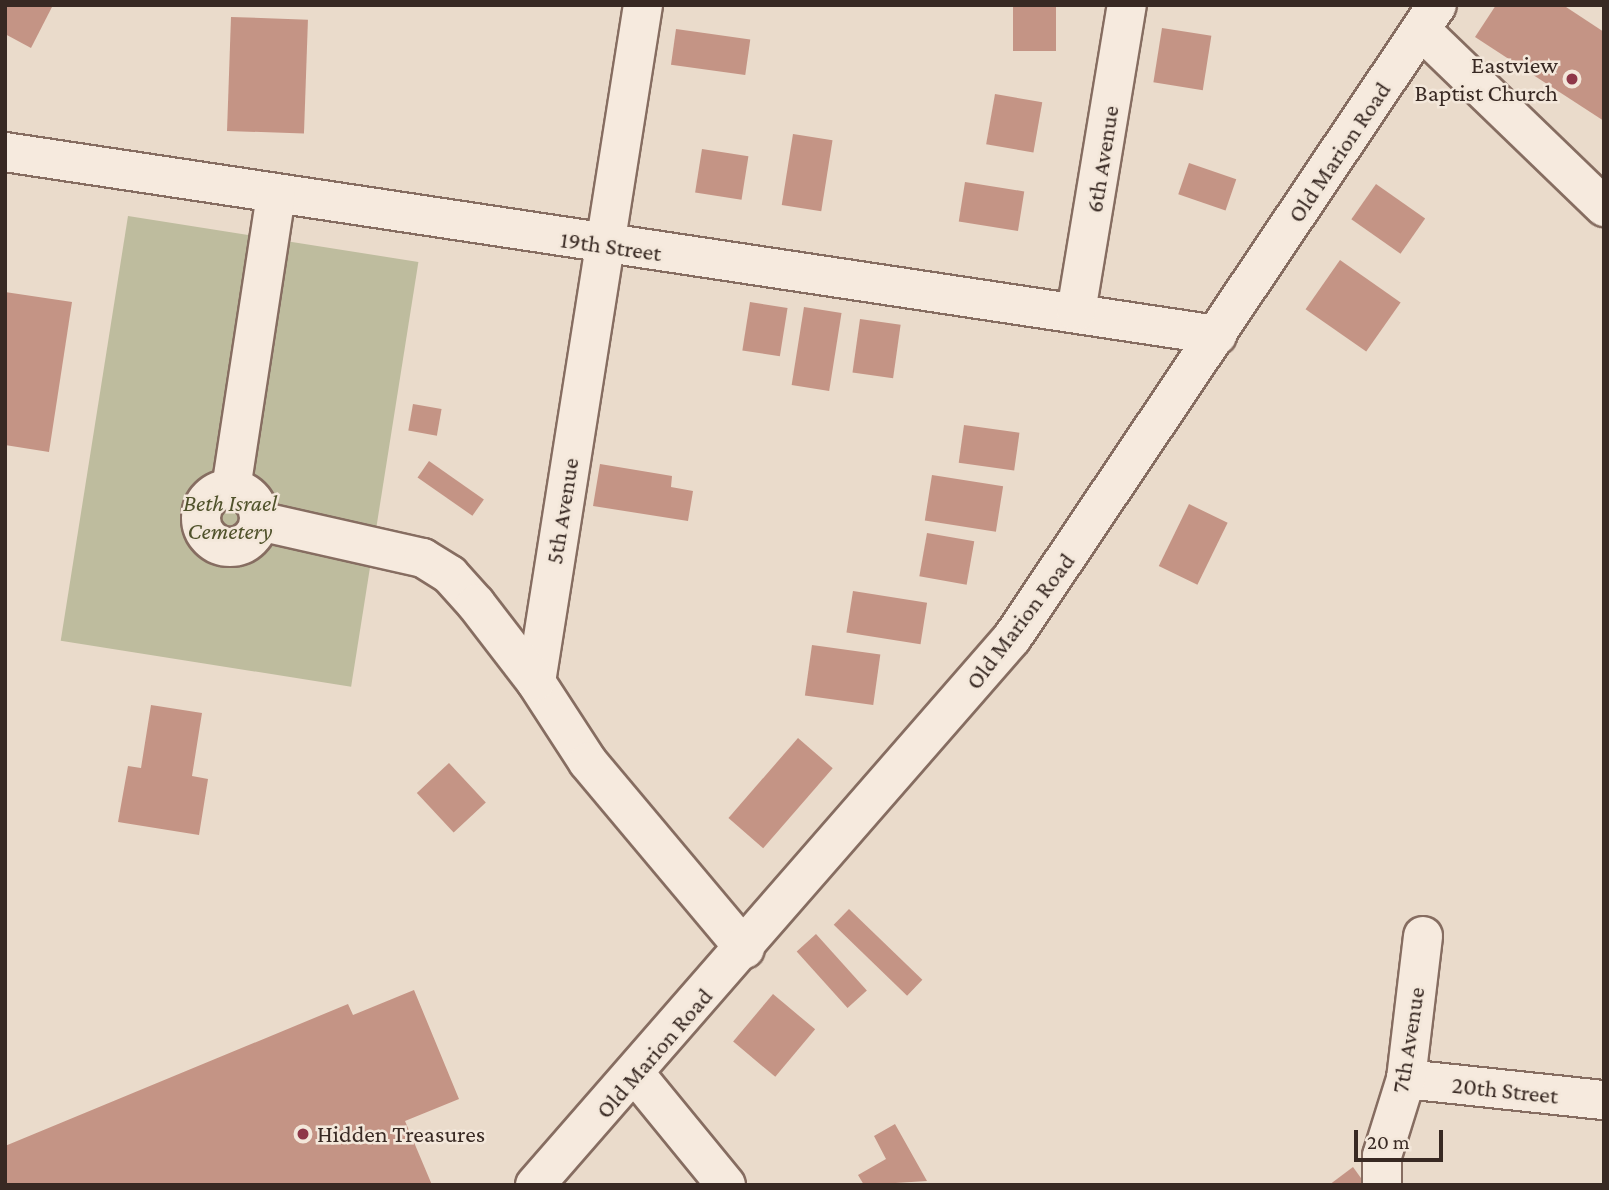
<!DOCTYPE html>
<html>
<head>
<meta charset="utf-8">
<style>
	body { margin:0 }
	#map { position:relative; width:1609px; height:1190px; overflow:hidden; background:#eadbcb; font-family:"Crimson Pro",serif }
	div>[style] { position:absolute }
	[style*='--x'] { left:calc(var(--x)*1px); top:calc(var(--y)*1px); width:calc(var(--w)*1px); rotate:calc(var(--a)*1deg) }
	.cemetery>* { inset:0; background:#bebc9e; transform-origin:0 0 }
	.building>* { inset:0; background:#c49485; transform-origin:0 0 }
	.roads { filter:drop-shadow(2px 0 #866d61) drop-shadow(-2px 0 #866d61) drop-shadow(0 2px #866d61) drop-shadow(0 -2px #866d61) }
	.minor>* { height:38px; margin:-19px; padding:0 19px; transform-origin:19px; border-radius:19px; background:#f6eade }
	.minor>.ring { margin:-19px; padding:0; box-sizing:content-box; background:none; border:38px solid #f6eade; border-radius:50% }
	.dots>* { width:19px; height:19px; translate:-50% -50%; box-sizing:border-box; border:4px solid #f3e7da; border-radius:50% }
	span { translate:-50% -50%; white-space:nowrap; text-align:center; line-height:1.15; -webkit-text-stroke:5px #f3e7da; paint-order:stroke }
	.poi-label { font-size:24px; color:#382923 }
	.right { translate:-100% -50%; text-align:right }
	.left { translate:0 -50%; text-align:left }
	.street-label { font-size:24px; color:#382923 }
	.park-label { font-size:24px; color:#50522b; font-style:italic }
	.frame { position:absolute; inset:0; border:7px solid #382923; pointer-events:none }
	.scale { position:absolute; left:1354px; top:1130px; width:89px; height:32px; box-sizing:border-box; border:4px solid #382923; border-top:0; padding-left:9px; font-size:21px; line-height:24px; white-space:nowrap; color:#382923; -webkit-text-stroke:5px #f3e7da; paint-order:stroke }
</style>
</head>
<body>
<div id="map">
	<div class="cemetery">
		<div style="left:128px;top:216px;width:294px;height:430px;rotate:9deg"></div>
	</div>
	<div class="building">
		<div style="clip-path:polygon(5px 5px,53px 5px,31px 48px,5px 34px)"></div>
		<div style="left:1013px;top:5px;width:43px;height:46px"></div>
		<div style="clip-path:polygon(1496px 5px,1563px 5px,1604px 32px,1604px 121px,1475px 37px)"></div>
		<div style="left:231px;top:17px;width:77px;height:114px;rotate:2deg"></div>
		<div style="left:1162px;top:28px;width:50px;height:55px;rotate:9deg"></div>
		<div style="left:676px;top:29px;width:75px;height:36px;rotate:8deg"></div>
		<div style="left:995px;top:94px;width:48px;height:51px;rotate:10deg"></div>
		<div style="left:793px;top:134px;width:40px;height:72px;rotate:9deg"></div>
		<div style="left:702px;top:149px;width:47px;height:44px;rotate:9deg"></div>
		<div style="left:1189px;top:163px;width:50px;height:33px;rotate:19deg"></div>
		<div style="left:965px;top:182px;width:60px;height:40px;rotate:9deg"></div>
		<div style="left:1376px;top:184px;width:60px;height:43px;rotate:35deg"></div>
		<div style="left:1340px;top:260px;width:74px;height:60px;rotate:35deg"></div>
		<div style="clip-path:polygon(5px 292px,72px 302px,49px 452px,5px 445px)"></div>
		<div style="left:750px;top:302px;width:38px;height:49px;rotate:9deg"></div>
		<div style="left:804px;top:307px;width:38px;height:79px;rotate:9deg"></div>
		<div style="left:860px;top:319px;width:41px;height:54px;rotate:8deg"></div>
		<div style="left:413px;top:404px;width:29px;height:27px;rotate:10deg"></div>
		<div style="left:964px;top:425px;width:56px;height:38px;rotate:8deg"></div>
		<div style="left:429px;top:461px;width:67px;height:20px;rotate:35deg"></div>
		<div style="clip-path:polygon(600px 464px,672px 476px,671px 487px,693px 491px,688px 521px,593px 506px)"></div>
		<div style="left:932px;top:475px;width:72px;height:46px;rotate:9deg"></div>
		<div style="left:1189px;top:504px;width:43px;height:69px;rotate:26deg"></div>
		<div style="left:927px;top:533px;width:48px;height:44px;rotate:10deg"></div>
		<div style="left:853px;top:591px;width:75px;height:42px;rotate:9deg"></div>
		<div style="left:812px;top:645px;width:69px;height:51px;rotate:8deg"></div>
		<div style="clip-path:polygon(151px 705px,202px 713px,192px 776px,208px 779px,199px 835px,118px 822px,128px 766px,141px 768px)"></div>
		<div style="left:798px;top:738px;width:46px;height:106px;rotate:41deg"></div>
		<div style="left:449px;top:763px;width:54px;height:44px;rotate:47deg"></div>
		<div style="left:849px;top:909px;width:102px;height:22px;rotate:44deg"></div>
		<div style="left:816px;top:934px;width:76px;height:26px;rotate:48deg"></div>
		<div style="clip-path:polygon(414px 990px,459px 1099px,405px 1121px,432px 1185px,5px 1185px,5px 1146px,348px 1004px,353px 1015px)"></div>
		<div style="left:773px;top:994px;width:55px;height:62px;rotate:40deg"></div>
		<div style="clip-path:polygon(895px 1124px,927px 1181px,864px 1185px,858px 1175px,886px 1159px,874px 1136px)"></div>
		<div style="clip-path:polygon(1353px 1167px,1366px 1185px,1329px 1185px)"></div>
	</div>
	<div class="roads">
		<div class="minor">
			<div style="--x:643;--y:5;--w:685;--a:98.98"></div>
			<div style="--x:536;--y:682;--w:95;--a:57"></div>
			<div style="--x:588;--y:762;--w:244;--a:50"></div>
			<div style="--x:1421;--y:30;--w:255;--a:44"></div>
			<div style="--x:5;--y:152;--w:1226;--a:8.59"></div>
			<div style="--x:1076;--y:312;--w:311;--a:-80.6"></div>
			<div class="ring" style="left:201px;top:489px;width:20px;height:20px"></div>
			<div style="--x:231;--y:489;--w:297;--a:-81.3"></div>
			<div style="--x:259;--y:521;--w:168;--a:12.7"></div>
			<div style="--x:423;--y:558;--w:32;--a:32"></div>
			<div style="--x:450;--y:575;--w:39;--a:48"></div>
			<div style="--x:476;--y:604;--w:98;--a:52.4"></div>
			<div style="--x:636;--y:1075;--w:142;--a:50.7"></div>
			<div style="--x:1406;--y:1079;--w:199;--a:6.1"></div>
			<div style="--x:535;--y:1185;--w:726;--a:-48.91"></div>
			<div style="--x:1012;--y:638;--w:762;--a:-56.12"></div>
			<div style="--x:1382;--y:1185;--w:29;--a:-90"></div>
			<div style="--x:1382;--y:1156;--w:81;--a:-72.7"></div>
			<div style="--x:1406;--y:1079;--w:144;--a:-83.2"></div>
		</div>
	</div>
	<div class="dots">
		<div style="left:1572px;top:79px;background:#8e3748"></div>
		<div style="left:303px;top:1134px;background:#8e3748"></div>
	</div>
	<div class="poi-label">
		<span class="right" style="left:1558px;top:79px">Eastview<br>Baptist Church</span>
		<span class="left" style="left:317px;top:1134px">Hidden Treasures</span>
	</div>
	<div class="street-label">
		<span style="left:1339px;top:152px;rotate:-56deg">Old Marion Road</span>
		<span style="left:1102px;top:159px;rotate:-81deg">6th Avenue</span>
		<span style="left:611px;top:246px;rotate:8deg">19th Street</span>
		<span style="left:562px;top:511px;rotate:-81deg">5th Avenue</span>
		<span style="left:1020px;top:621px;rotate:-53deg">Old Marion Road</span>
		<span style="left:1408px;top:1040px;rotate:-81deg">7th Avenue</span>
		<span style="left:654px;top:1053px;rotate:-49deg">Old Marion Road</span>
		<span style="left:1505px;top:1090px;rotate:6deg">20th Street</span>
	</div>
	<div class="park-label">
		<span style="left:230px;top:517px">Beth Israel<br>Cemetery</span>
	</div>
	<div class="frame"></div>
	<div class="scale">20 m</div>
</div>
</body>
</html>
